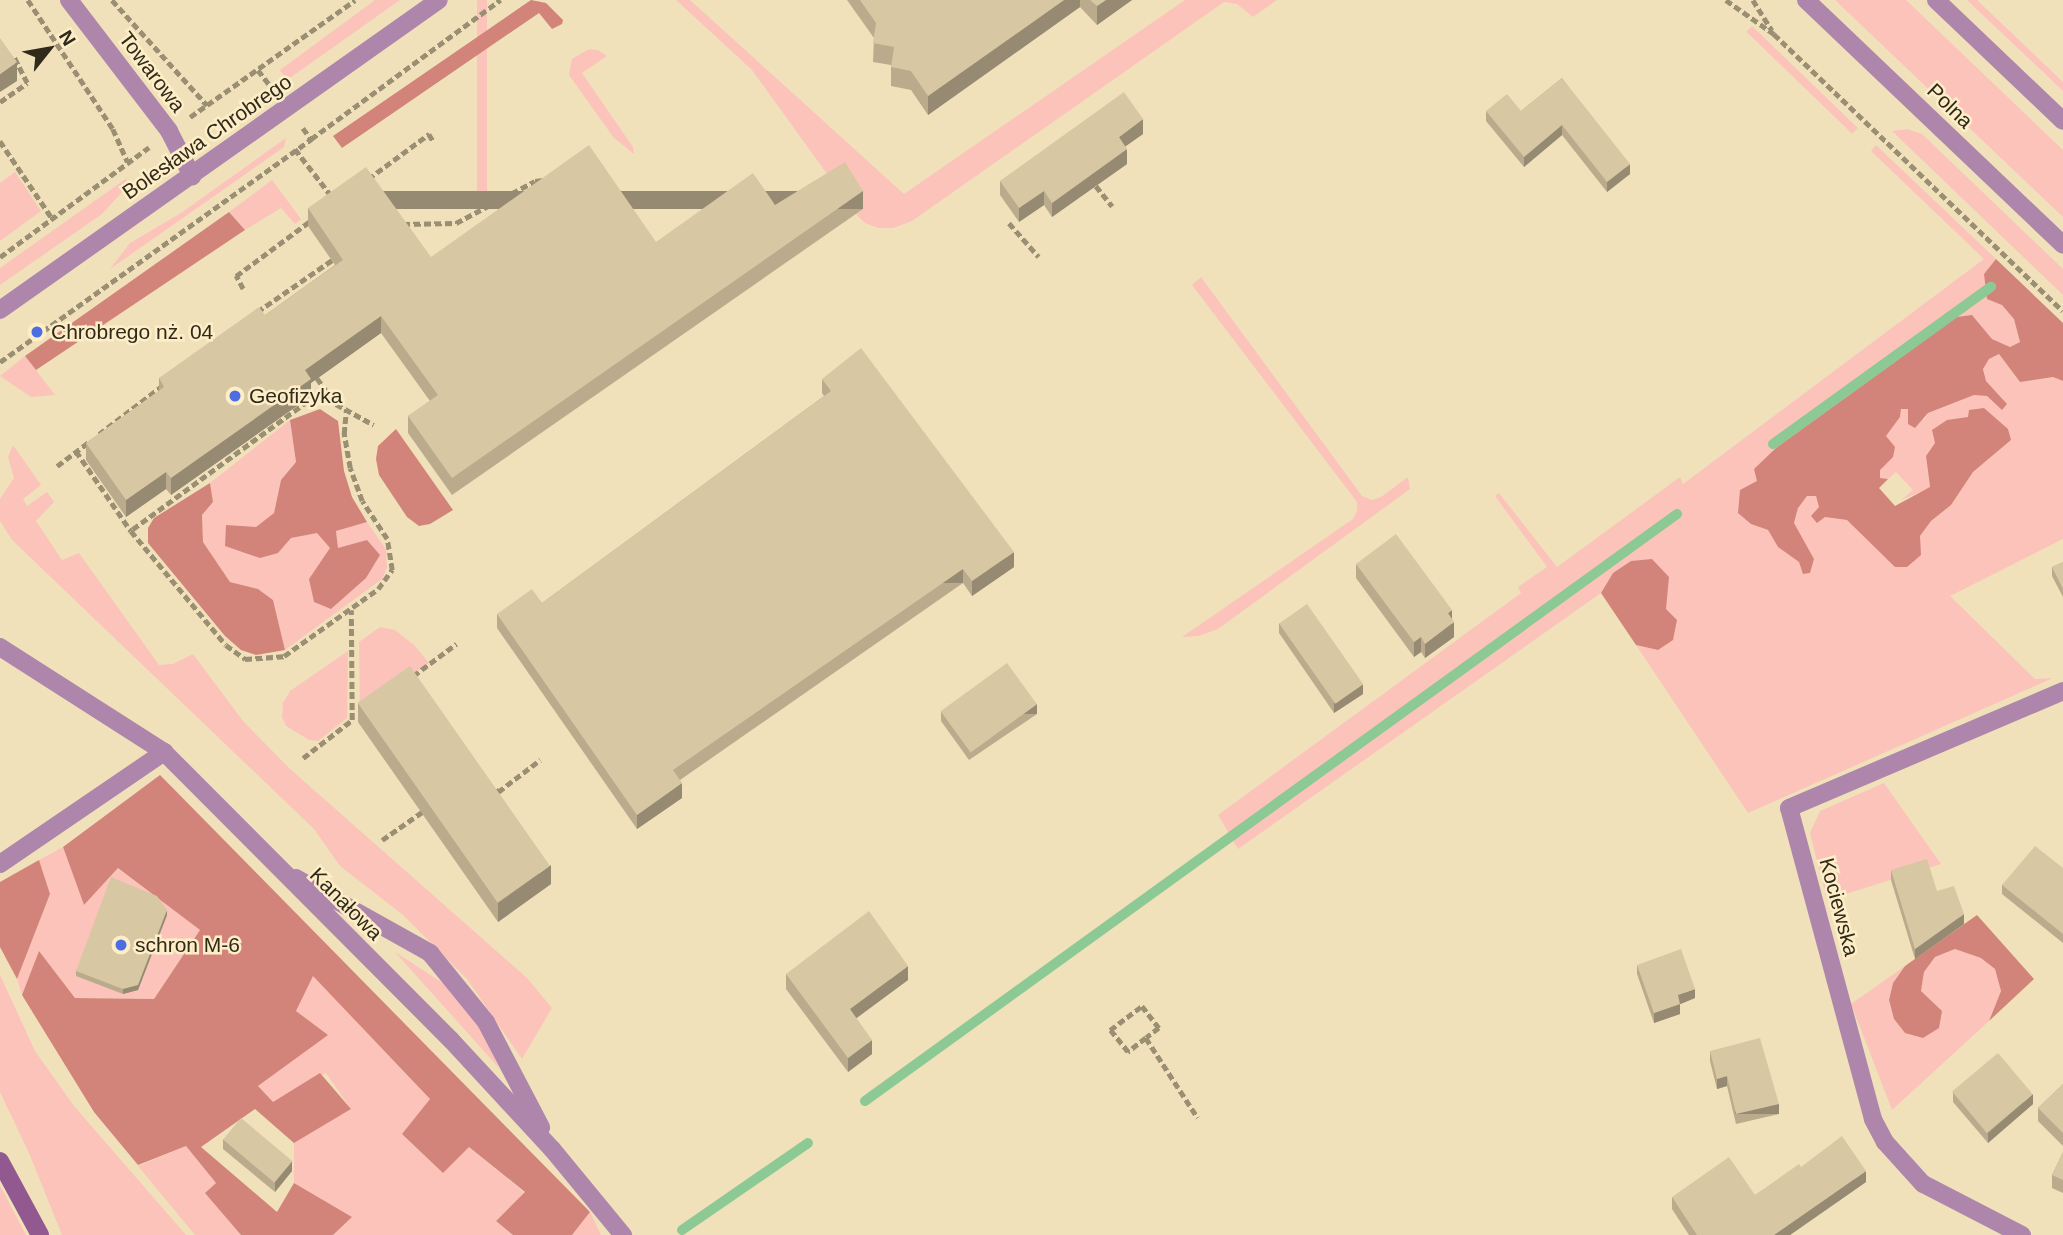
<!DOCTYPE html>
<html>
<head>
<meta charset="utf-8">
<style>
	body { margin:0 }
	#map { position:relative; width:2063px; height:1235px; overflow:hidden; background:#f0e1bb; font-family:Arial,sans-serif }
	div>[style] { position:absolute }
	[style*='--x'] { left:calc(var(--x)*1px); top:calc(var(--y)*1px); width:calc(var(--w)*1px); rotate:calc(var(--a)*1deg) }
	.green>* { inset:0; background:#fcc3bb; transform-origin:0 0 }
	.forest>* { inset:0; background:#d2847a }
	.stream>* { height:10px; margin:-5px; padding:0 5px; transform-origin:5px; border-radius:5px; background:#8cc994 }
	.path>* { height:4.5px; margin-top:-2.25px; transform-origin:0; background:repeating-linear-gradient(90deg,#9a8f73 0 7px,transparent 0 10.5px) }
	.minor>* { height:18px; margin:-9px; padding:0 9px; transform-origin:9px; border-radius:9px; background:#ae86ac }
	.tertiary>* { height:18px; margin:-9px; padding:0 9px; transform-origin:9px; border-radius:9px; background:#ae86ac }
	.secondary>* { height:18px; margin:-9px; padding:0 9px; transform-origin:9px; border-radius:9px; background:#925990 }
	.wall>* { inset:0; background:#b9ab8c }
	.shaded-wall>* { inset:0; background:#968b72; transform-origin:0 0 }
	.building>* { inset:0; background:#d7c7a3; transform-origin:0 0 }
	.dots>* { width:19px; height:19px; translate:-50% -50%; box-sizing:border-box; border:4px solid #feeec8; border-radius:50% }
	span { translate:-50% -50%; white-space:nowrap; text-align:center; line-height:1.15; -webkit-text-stroke:5px #feeec8; paint-order:stroke }
	.street-label { font-size:21px; color:#302a1b }
	.poi-label { font-size:21px; color:#302a1b }
	.left { translate:0 -50%; text-align:left }
	.north { position:absolute; left:14px; top:14px; width:70px; height:70px; -webkit-text-stroke:5px #feeec8; paint-order:stroke; rotate:59deg; font-size:19px; font-weight:700; line-height:28px; text-align:center; color:#302a1b }
	.north::after { content:''; display:block; margin:auto; width:24px; height:32px; background:#302a1b; clip-path:polygon(50% 0,100% 100%,50% 72%,0 100%) }
</style>
</head>
<body>
<div id="map">
	<div class="green">
		<div style="clip-path:polygon(375px 0,400px 0,287px 80px,280px 70px)"></div>
		<div style="left:477px;top:0;width:10px;height:198px"></div>
		<div style="clip-path:polygon(676px 0,690px 0,904px 194px,1185px 0,1277px 0,1253px 17px,1237px 4px,1224px 2px,912px 221px,893px 228px,878px 228px,865px 223px,856px 214px,863px 209px,835px 185px,752px 70px)"></div>
		<div style="clip-path:polygon(1835px 0,1906px 0,2063px 150px,2063px 217px)"></div>
		<div style="clip-path:polygon(1967px 0,1977px 0,2063px 82px,2063px 91px)"></div>
		<div style="left:1752px;top:26px;width:147px;height:8px;rotate:44deg"></div>
		<div style="clip-path:polygon(589px 49px,598px 50px,607px 56px,582px 73px,633px 147px,634px 154px,614px 138px,569px 75px,572px 59px)"></div>
		<div style="clip-path:polygon(1907px 129px,1922px 134px,2063px 269px,2063px 295px,1892px 131px)"></div>
		<div style="clip-path:polygon(286px 138px,284px 147px,110px 269px,130px 243px,181px 213px)"></div>
		<div style="clip-path:polygon(1876px 145px,1996px 259px,1984px 274px,2015px 319px,2020px 342px,2010px 347px,1992px 339px,1972px 315px,1757px 481px,1751px 524px,1768px 530px,1778px 547px,1799px 562px,1803px 574px,1810px 573px,1814px 559px,1794px 524px,1798px 508px,1807px 496px,1816px 496px,1825px 517px,1847px 520px,1867px 537px,1920px 536px,1931px 521px,1951px 505px,1973px 472px,2011px 440px,1969px 417px,1935px 443px,1926px 456px,1930px 488px,1901px 500px,1913px 490px,1896px 472px,1888px 479px,1879px 478px,1886px 436px,1900px 417px,1901px 409px,1908px 409px,1924px 420px,1928px 413px,1974px 395px,1987px 396px,2002px 409px,2006px 403px,1986px 381px,1983px 368px,1989px 359px,1999px 354px,2020px 382px,2053px 377px,2063px 381px,2063px 539px,1950px 596px,2035px 679px,2053px 678px,1748px 813px,1636px 645px,1658px 650px,1613px 573px,1601px 593px,1238px 849px,1218px 815px,1521px 593px,1518px 587px,1547px 567px,1495px 496px,1499px 493px,1557px 567px,1680px 477px,1683px 484px,1984px 259px,1871px 151px)"></div>
		<div style="clip-path:polygon(15px 172px,41px 211px,0 241px,0 183px)"></div>
		<div style="clip-path:polygon(127px 178px,123px 191px,102px 214px,0 285px,0 268px)"></div>
		<div style="clip-path:polygon(272px 180px,301px 219px,295px 224px,281px 208px,245px 230px,229px 212px)"></div>
		<div style="clip-path:polygon(1201px 277px,1362px 496px,1372px 500px,1381px 497px,1408px 477px,1410px 489px,1218px 629px,1199px 636px,1182px 637px,1353px 519px,1357px 511px,1357px 502px,1192px 285px)"></div>
		<div style="clip-path:polygon(25px 356px,36px 370px,55px 395px,31px 397px,0 376px)"></div>
		<div style="clip-path:polygon(290px 420px,296px 462px,281px 480px,274px 513px,256px 527px,278px 553px,291px 538px,317px 532px,330px 548px,338px 548px,336px 531px,367px 522px,386px 549px,387px 567px,382px 579px,285px 650px,273px 600px,258px 589px,230px 582px,203px 542px,202px 515px,213px 502px,210px 483px)"></div>
		<div style="clip-path:polygon(13px 445px,41px 485px,23px 499px,27px 506px,47px 492px,54px 502px,36px 521px,62px 560px,79px 553px,159px 665px,173px 664px,193px 654px,243px 721px,289px 768px,527px 978px,552px 1008px,522px 1059px,467px 979px,403px 915px,340px 866px,314px 829px,12px 540px,0 521px,0 499px,14px 478px,8px 457px)"></div>
		<div style="clip-path:polygon(380px 627px,395px 630px,414px 645px,429px 663px,360px 712px,359px 642px)"></div>
		<div style="clip-path:polygon(348px 651px,347px 718px,318px 741px,309px 740px,286px 726px,282px 717px,283px 703px,290px 691px)"></div>
		<div style="clip-path:polygon(1884px 783px,1941px 864px,1827px 900px,1810px 833px,1820px 811px)"></div>
		<div style="clip-path:polygon(63px 847px,84px 905px,118px 868px,200px 930px,154px 999px,75px 998px,39px 951px,22px 995px,17px 979px,50px 894px,39px 860px)"></div>
		<div style="clip-path:polygon(1955px 949px,1982px 958px,1995px 969px,2001px 991px,1989px 1021px,1892px 1110px,1851px 1004px,1905px 966px,1893px 983px,1889px 1000px,1894px 1019px,1905px 1033px,1930px 1002px,1921px 991px,1924px 972px,1935px 957px)"></div>
		<div style="clip-path:polygon(395px 952px,452px 989px,478px 1022px,499px 1068px)"></div>
		<div style="clip-path:polygon(0 975px,35px 1051px,74px 1106px,186px 1235px,62px 1235px,29px 1153px,0 1092px)"></div>
		<div style="clip-path:polygon(313px 975px,430px 1099px,402px 1135px,469px 1147px,525px 1193px,496px 1221px,513px 1235px,333px 1235px,352px 1217px,294px 1183px,294px 1143px,351px 1109px,326px 1073px,273px 1103px,258px 1086px,327px 1035px,296px 1011px)"></div>
		<div style="clip-path:polygon(186px 1146px,216px 1183px,206px 1193px,241px 1235px,195px 1235px,138px 1166px)"></div>
		<div style="clip-path:polygon(0 1186px,4px 1193px,26px 1235px,0 1235px)"></div>
		<div style="clip-path:polygon(590px 1212px,601px 1235px,572px 1235px)"></div>
	</div>
	<div class="forest">
		<div style="clip-path:polygon(531px 0,546px 3px,563px 20px,562px 24px,552px 29px,539px 13px,342px 148px,333px 136px)"></div>
		<div style="clip-path:polygon(229px 212px,245px 230px,36px 370px,25px 356px)"></div>
		<div style="clip-path:polygon(1996px 259px,2063px 323px,2063px 381px,2053px 377px,2020px 382px,1999px 354px,1989px 359px,1983px 369px,1986px 381px,2007px 404px,2002px 410px,1987px 396px,1974px 395px,1928px 413px,1915px 428px,1908px 424px,1908px 409px,1901px 409px,1900px 417px,1886px 436px,1895px 447px,1893px 457px,1880px 470px,1880px 478px,1888px 479px,1879px 488px,1895px 506px,1930px 487px,1926px 456px,1935px 443px,1932px 430px,1947px 420px,1968px 417px,1969px 410px,1984px 408px,2008px 429px,2011px 440px,1973px 472px,1951px 505px,1931px 521px,1920px 536px,1921px 555px,1907px 567px,1895px 567px,1847px 520px,1825px 517px,1817px 523px,1811px 516px,1819px 507px,1816px 496px,1807px 496px,1798px 508px,1794px 523px,1814px 559px,1810px 573px,1803px 574px,1799px 562px,1778px 547px,1768px 530px,1751px 524px,1738px 513px,1740px 490px,1757px 481px,1754px 469px,1776px 448px,1957px 317px,1972px 315px,1992px 339px,2010px 347px,2020px 342px,2014px 319px,2002px 305px,1987px 299px,1984px 274px)"></div>
		<div style="clip-path:polygon(320px 409px,338px 421px,344px 471px,352px 497px,367px 522px,336px 531px,338px 548px,367px 540px,380px 555px,366px 578px,331px 609px,314px 602px,309px 579px,330px 548px,317px 533px,291px 538px,278px 553px,260px 558px,225px 546px,226px 525px,256px 527px,274px 513px,281px 480px,296px 462px,290px 420px)"></div>
		<div style="clip-path:polygon(396px 429px,453px 510px,430px 524px,419px 526px,407px 517px,379px 475px,376px 459px,378px 446px)"></div>
		<div style="clip-path:polygon(210px 483px,213px 502px,202px 515px,203px 542px,230px 582px,258px 589px,273px 600px,285px 650px,256px 655px,241px 650px,225px 636px,148px 543px,148px 528px,154px 518px)"></div>
		<div style="clip-path:polygon(1652px 559px,1669px 577px,1666px 609px,1677px 620px,1673px 640px,1658px 650px,1636px 645px,1601px 593px,1613px 573px,1631px 561px)"></div>
		<div style="clip-path:polygon(160px 775px,590px 1212px,572px 1235px,513px 1235px,496px 1221px,525px 1192px,469px 1147px,443px 1173px,402px 1134px,430px 1099px,313px 976px,296px 1011px,328px 1035px,258px 1086px,273px 1102px,320px 1073px,351px 1109px,294px 1143px,255px 1109px,201px 1147px,277px 1212px,294px 1183px,352px 1217px,333px 1235px,241px 1235px,205px 1193px,216px 1183px,186px 1146px,138px 1165px,94px 1112px,22px 995px,39px 951px,75px 998px,154px 999px,200px 930px,118px 868px,84px 905px,63px 847px)"></div>
		<div style="clip-path:polygon(39px 860px,50px 894px,17px 979px,0 947px,0 882px)"></div>
		<div style="clip-path:polygon(1977px 915px,2034px 979px,1989px 1021px,2001px 991px,1995px 969px,1981px 958px,1955px 949px,1935px 957px,1924px 972px,1921px 991px,1942px 1011px,1939px 1028px,1923px 1038px,1905px 1033px,1894px 1019px,1889px 1000px,1893px 983px,1905px 966px)"></div>
	</div>
	<div class="stream">
		<div style="--x:1773;--y:444;--w:269;--a:-35.8"></div>
		<div style="--x:865;--y:1101;--w:1002;--a:-35.86"></div>
		<div style="--x:682;--y:1230;--w:153;--a:-34.6"></div>
	</div>
	<div class="path">
		<div style="--x:28;--y:0;--w:154;--a:56.6"></div>
		<div style="--x:113;--y:129;--w:36;--a:66"></div>
		<div style="--x:112;--y:0;--w:142;--a:47.9"></div>
		<div style="--x:1726;--y:0;--w:59;--a:35.3"></div>
		<div style="--x:1774;--y:34;--w:400;--a:43.8"></div>
		<div style="--x:1753;--y:0;--w:36;--a:58"></div>
		<div style="--x:258;--y:70;--w:23;--a:52"></div>
		<div style="--x:0;--y:102;--w:33;--a:-35"></div>
		<div style="--x:27;--y:83;--w:30;--a:-117"></div>
		<div style="--x:190;--y:117;--w:202;--a:-35.3"></div>
		<div style="--x:303;--y:128;--w:14;--a:54"></div>
		<div style="--x:311;--y:139;--w:235;--a:-36.3"></div>
		<div style="--x:0;--y:141;--w:93;--a:56"></div>
		<div style="--x:295;--y:149;--w:62;--a:52.2"></div>
		<div style="--x:368;--y:179;--w:76;--a:-36.4"></div>
		<div style="--x:429;--y:134;--w:8;--a:60"></div>
		<div style="--x:1096;--y:186;--w:26;--a:51"></div>
		<div style="--x:1009;--y:223;--w:45;--a:48.6"></div>
		<div style="--x:403;--y:224;--w:53;--a:-1.1"></div>
		<div style="--x:456;--y:223;--w:89;--a:-28"></div>
		<div style="--x:535;--y:181;--w:9;--a:-6"></div>
		<div style="--x:0;--y:257;--w:185;--a:-36.4"></div>
		<div style="--x:243;--y:289;--w:15;--a:-118"></div>
		<div style="--x:236;--y:276;--w:96;--a:-36.5"></div>
		<div style="--x:257;--y:312;--w:91;--a:-34.7"></div>
		<div style="--x:0;--y:362;--w:383;--a:-35.6"></div>
		<div style="--x:317;--y:378;--w:32;--a:54"></div>
		<div style="--x:336;--y:404;--w:43;--a:28.9"></div>
		<div style="--x:325;--y:389;--w:240;--a:143.8"></div>
		<div style="--x:131;--y:531;--w:148;--a:50.2"></div>
		<div style="--x:226;--y:645;--w:24;--a:36"></div>
		<div style="--x:245;--y:659;--w:39;--a:-4"></div>
		<div style="--x:284;--y:656;--w:115;--a:-35.5"></div>
		<div style="--x:378;--y:589;--w:24;--a:-54"></div>
		<div style="--x:392;--y:570;--w:31;--a:-99"></div>
		<div style="--x:387;--y:539;--w:45;--a:-123.3"></div>
		<div style="--x:362;--y:501;--w:35;--a:-110"></div>
		<div style="--x:350;--y:468;--w:35;--a:-100"></div>
		<div style="--x:344;--y:434;--w:25;--a:-85"></div>
		<div style="--x:99;--y:434;--w:79;--a:-37.3"></div>
		<div style="--x:76;--y:451;--w:97;--a:55.5"></div>
		<div style="--x:57;--y:466;--w:41;--a:-37.1"></div>
		<div style="--x:413;--y:676;--w:54;--a:-36.7"></div>
		<div style="--x:303;--y:758;--w:62;--a:-37.8"></div>
		<div style="--x:352;--y:720;--w:110;--a:-90.5"></div>
		<div style="--x:496;--y:789;--w:4;--a:56"></div>
		<div style="--x:498;--y:792;--w:53;--a:-37.3"></div>
		<div style="--x:382;--y:840;--w:49;--a:-35"></div>
		<div style="--x:1146;--y:1038;--w:23;--a:142"></div>
		<div style="--x:1128;--y:1052;--w:28;--a:-129"></div>
		<div style="--x:1110;--y:1030;--w:40;--a:-37"></div>
		<div style="--x:1142;--y:1006;--w:28;--a:52"></div>
		<div style="--x:1159;--y:1028;--w:16;--a:142"></div>
		<div style="--x:1146;--y:1038;--w:95;--a:57"></div>
	</div>
	<div class="minor">
		<div style="--x:69;--y:0;--w:165;--a:52.6"></div>
		<div style="--x:169;--y:131;--w:51;--a:62.9"></div>
		<div style="--x:0;--y:647;--w:195;--a:32.6"></div>
		<div style="--x:164;--y:752;--w:407;--a:45.1"></div>
		<div style="--x:451;--y:1040;--w:149;--a:47.2"></div>
		<div style="--x:552;--y:1149;--w:112;--a:50.5"></div>
		<div style="--x:0;--y:864;--w:199;--a:-34.3"></div>
		<div style="--x:296;--y:878;--w:154;--a:29.2"></div>
		<div style="--x:430;--y:953;--w:89;--a:50.9"></div>
		<div style="--x:486;--y:1022;--w:119;--a:62.4"></div>
		<div style="--x:2022;--y:1235;--w:111;--a:-152.7"></div>
		<div style="--x:1923;--y:1184;--w:57;--a:-132.1"></div>
		<div style="--x:1885;--y:1142;--w:26;--a:-118"></div>
		<div style="--x:1873;--y:1119;--w:322;--a:-105.1"></div>
		<div style="--x:1789;--y:808;--w:298;--a:-23.1"></div>
	</div>
	<div class="tertiary">
		<div style="--x:1806;--y:0;--w:355;--a:43.6"></div>
		<div style="--x:1936;--y:0;--w:175;--a:43.6"></div>
		<div style="--x:0;--y:310;--w:537;--a:-35.23"></div>
	</div>
	<div class="secondary">
		<div style="--x:0;--y:1161;--w:84;--a:61.6"></div>
	</div>
	<div class="wall">
		<div style="clip-path:polygon(847px 0,1132px 0,1097px 25px,1080px 7px,928px 115px,911px 90px,891px 86px,891px 65px,873px 62px,874px 38px)"></div>
		<div style="clip-path:polygon(1562px 78px,1630px 174px,1607px 192px,1562px 135px,1524px 167px,1486px 121px,1486px 111px,1521px 111px)"></div>
		<div style="clip-path:polygon(1143px 134px,1125px 146px,1127px 164px,1052px 217px,1044px 205px,1019px 222px,1000px 195px,1000px 181px)"></div>
		<div style="clip-path:polygon(775px 205px,863px 209px,452px 495px,408px 433px,408px 416px,430px 401px,381px 333px,311px 383px,311px 396px,171px 495px,166px 489px,126px 517px,86px 460px,86px 443px,159px 391px,159px 378px,265px 315px,335px 265px,308px 226px,308px 208px,431px 257px,656px 242px)"></div>
		<div style="clip-path:polygon(822px 379px,1014px 567px,972px 596px,963px 583px,680px 780px,682px 798px,637px 829px,497px 628px,497px 614px,542px 603px,824px 396px,822px 393px)"></div>
		<div style="clip-path:polygon(2063px 562px,2063px 597px,2052px 576px,2052px 567px)"></div>
		<div style="clip-path:polygon(1356px 564px,1452px 618px,1454px 637px,1425px 658px,1421px 652px,1414px 657px,1356px 578px)"></div>
		<div style="clip-path:polygon(1279px 623px,1363px 694px,1334px 713px,1279px 633px)"></div>
		<div style="clip-path:polygon(358px 703px,551px 884px,498px 922px,358px 722px)"></div>
		<div style="clip-path:polygon(941px 711px,1037px 714px,969px 760px,941px 721px)"></div>
		<div style="clip-path:polygon(2063px 868px,2063px 943px,2002px 894px,2002px 885px)"></div>
		<div style="clip-path:polygon(1891px 870px,1937px 891px,1964px 924px,1915px 959px,1891px 880px)"></div>
		<div style="clip-path:polygon(167px 915px,138px 990px,123px 994px,76px 976px,76px 971px)"></div>
		<div style="clip-path:polygon(1637px 965px,1695px 998px,1680px 1004px,1680px 1014px,1654px 1023px,1637px 974px)"></div>
		<div style="clip-path:polygon(786px 974px,908px 980px,856px 1018px,872px 1054px,848px 1072px,786px 989px)"></div>
		<div style="clip-path:polygon(1710px 1051px,1779px 1114px,1736px 1124px,1727px 1086px,1717px 1089px,1710px 1061px)"></div>
		<div style="clip-path:polygon(2063px 1084px,2063px 1146px,2038px 1121px,2038px 1108px)"></div>
		<div style="clip-path:polygon(1953px 1092px,2033px 1104px,1988px 1143px,1953px 1102px)"></div>
		<div style="clip-path:polygon(223px 1139px,292px 1171px,275px 1192px,223px 1149px)"></div>
		<div style="clip-path:polygon(2063px 1152px,2063px 1193px,2052px 1188px,2052px 1175px)"></div>
		<div style="clip-path:polygon(1801px 1167px,1866px 1182px,1790px 1235px,1689px 1235px,1672px 1209px,1672px 1197px,1755px 1195px)"></div>
	</div>
	<div class="shaded-wall">
		<div style="clip-path:polygon(1064px 0,1080px 0,1080px 7px,928px 115px,928px 96px)"></div>
		<div style="clip-path:polygon(1106px 0,1132px 0,1097px 25px,1097px 6px)"></div>
		<div style="clip-path:polygon(17px 62px,17px 81px,0 92px,0 74px)"></div>
		<div style="clip-path:polygon(1143px 119px,1143px 134px,1119px 151px,1119px 137px)"></div>
		<div style="clip-path:polygon(1562px 125px,1562px 135px,1524px 167px,1524px 157px)"></div>
		<div style="clip-path:polygon(1127px 149px,1127px 164px,1052px 217px,1052px 203px)"></div>
		<div style="clip-path:polygon(1630px 164px,1630px 174px,1607px 192px,1607px 182px)"></div>
		<div style="left:863px;top:191px;width:18px;height:501px;rotate:90deg"></div>
		<div style="clip-path:polygon(1044px 191px,1044px 205px,1019px 222px,1019px 208px)"></div>
		<div style="clip-path:polygon(381px 316px,381px 333px,311px 383px,311px 396px,171px 495px,171px 478px,305px 370px)"></div>
		<div style="clip-path:polygon(166px 472px,166px 489px,126px 517px,126px 500px)"></div>
		<div style="clip-path:polygon(1014px 552px,1014px 567px,972px 596px,972px 581px)"></div>
		<div style="left:963px;top:569px;width:14px;height:353px;rotate:90deg"></div>
		<div style="clip-path:polygon(1452px 610px,1452px 624px,1454px 622px,1454px 637px,1425px 658px,1425px 644px,1448px 613px)"></div>
		<div style="clip-path:polygon(1421px 637px,1421px 652px,1414px 657px,1414px 642px)"></div>
		<div style="clip-path:polygon(1363px 684px,1363px 694px,1334px 713px,1334px 703px)"></div>
		<div style="left:1037px;top:704px;width:10px;height:82px;rotate:90deg"></div>
		<div style="clip-path:polygon(682px 783px,682px 798px,637px 829px,637px 815px)"></div>
		<div style="clip-path:polygon(551px 865px,551px 884px,498px 922px,498px 903px)"></div>
		<div style="clip-path:polygon(167px 910px,167px 915px,138px 990px,123px 994px,123px 989px)"></div>
		<div style="clip-path:polygon(1964px 914px,1964px 924px,1915px 959px,1915px 949px)"></div>
		<div style="clip-path:polygon(908px 966px,908px 980px,850px 1023px,850px 1009px)"></div>
		<div style="clip-path:polygon(1695px 989px,1695px 998px,1678px 1005px,1678px 995px)"></div>
		<div style="clip-path:polygon(1680px 1004px,1680px 1014px,1654px 1023px,1654px 1013px)"></div>
		<div style="clip-path:polygon(872px 1040px,872px 1054px,848px 1072px,848px 1058px)"></div>
		<div style="clip-path:polygon(1727px 1076px,1727px 1086px,1717px 1089px,1717px 1079px)"></div>
		<div style="clip-path:polygon(2033px 1094px,2033px 1104px,1988px 1143px,1988px 1133px)"></div>
		<div style="left:1779px;top:1104px;width:10px;height:44px;rotate:90deg"></div>
		<div style="clip-path:polygon(292px 1161px,292px 1171px,275px 1192px,275px 1182px)"></div>
		<div style="clip-path:polygon(1866px 1171px,1866px 1182px,1790px 1235px,1774px 1235px)"></div>
	</div>
	<div class="building">
		<div style="clip-path:polygon(860px 0,1064px 0,928px 96px,911px 71px,891px 67px,894px 47px,873px 43px,876px 23px)"></div>
		<div style="clip-path:polygon(1090px 0,1106px 0,1097px 6px)"></div>
		<div style="clip-path:polygon(0 38px,17px 62px,0 74px)"></div>
		<div style="clip-path:polygon(1562px 78px,1630px 164px,1607px 182px,1562px 125px,1524px 157px,1486px 111px,1507px 94px,1521px 111px)"></div>
		<div style="clip-path:polygon(1124px 92px,1143px 119px,1119px 137px,1127px 149px,1052px 203px,1044px 191px,1019px 208px,1000px 181px)"></div>
		<div style="clip-path:polygon(589px 145px,656px 242px,753px 173px,775px 205px,845px 162px,863px 191px,452px 478px,408px 416px,438px 395px,381px 316px,305px 370px,311px 379px,171px 478px,166px 472px,126px 500px,86px 443px,164px 387px,159px 378px,259px 307px,265px 315px,343px 260px,308px 208px,366px 167px,431px 257px)"></div>
		<div style="clip-path:polygon(861px 348px,1014px 552px,972px 581px,963px 569px,673px 770px,682px 783px,637px 815px,497px 614px,532px 589px,542px 603px,831px 391px,822px 379px)"></div>
		<div style="clip-path:polygon(1396px 534px,1452px 610px,1448px 613px,1454px 622px,1425px 644px,1421px 637px,1414px 642px,1356px 564px)"></div>
		<div style="clip-path:polygon(2063px 562px,2063px 589px,2052px 567px)"></div>
		<div style="left:1307px;top:604px;width:98px;height:34px;rotate:55deg"></div>
		<div style="left:1007px;top:663px;width:51px;height:82px;rotate:54deg"></div>
		<div style="left:410px;top:666px;width:244px;height:64px;rotate:55deg"></div>
		<div style="clip-path:polygon(2035px 846px,2063px 868px,2063px 934px,2002px 885px)"></div>
		<div style="clip-path:polygon(1927px 859px,1937px 891px,1954px 886px,1964px 914px,1915px 949px,1891px 870px)"></div>
		<div style="clip-path:polygon(111px 877px,157px 896px,167px 910px,138px 985px,123px 989px,76px 971px)"></div>
		<div style="clip-path:polygon(869px 911px,908px 966px,850px 1009px,872px 1040px,848px 1058px,786px 974px)"></div>
		<div style="clip-path:polygon(1681px 949px,1695px 989px,1678px 995px,1680px 1004px,1654px 1013px,1637px 965px)"></div>
		<div style="clip-path:polygon(1760px 1038px,1779px 1104px,1736px 1114px,1727px 1076px,1717px 1079px,1710px 1051px)"></div>
		<div style="left:1998px;top:1053px;width:54px;height:60px;rotate:50deg"></div>
		<div style="clip-path:polygon(2063px 1084px,2063px 1133px,2038px 1108px)"></div>
		<div style="left:241px;top:1118px;width:67px;height:28px;rotate:40deg"></div>
		<div style="clip-path:polygon(1842px 1136px,1866px 1171px,1774px 1235px,1697px 1235px,1672px 1197px,1729px 1157px,1755px 1195px,1799px 1164px,1801px 1167px)"></div>
		<div style="clip-path:polygon(2063px 1152px,2063px 1180px,2052px 1175px)"></div>
	</div>
	<div class="dots">
		<div style="left:37px;top:332px;background:#4c6ee2"></div>
		<div style="left:235px;top:396px;background:#4c6ee2"></div>
		<div style="left:121px;top:945px;background:#4c6ee2"></div>
	</div>
	<div class="street-label">
		<span style="left:152px;top:72px;rotate:53deg">Towarowa</span>
		<span style="left:1950px;top:106px;rotate:44deg">Polna</span>
		<span style="left:207px;top:137px;rotate:-35deg">Bolesława Chrobrego</span>
		<span style="left:346px;top:904px;rotate:45deg">Kanałowa</span>
		<span style="left:1839px;top:907px;rotate:75deg">Kociewska</span>
	</div>
	<div class="poi-label">
		<span class="left" style="left:51px;top:332px">Chrobrego nż. 04</span>
		<span class="left" style="left:249px;top:396px">Geofizyka</span>
		<span class="left" style="left:135px;top:945px">schron M-6</span>
	</div>
	<div class="north">N</div>
</div>
</body>
</html>
